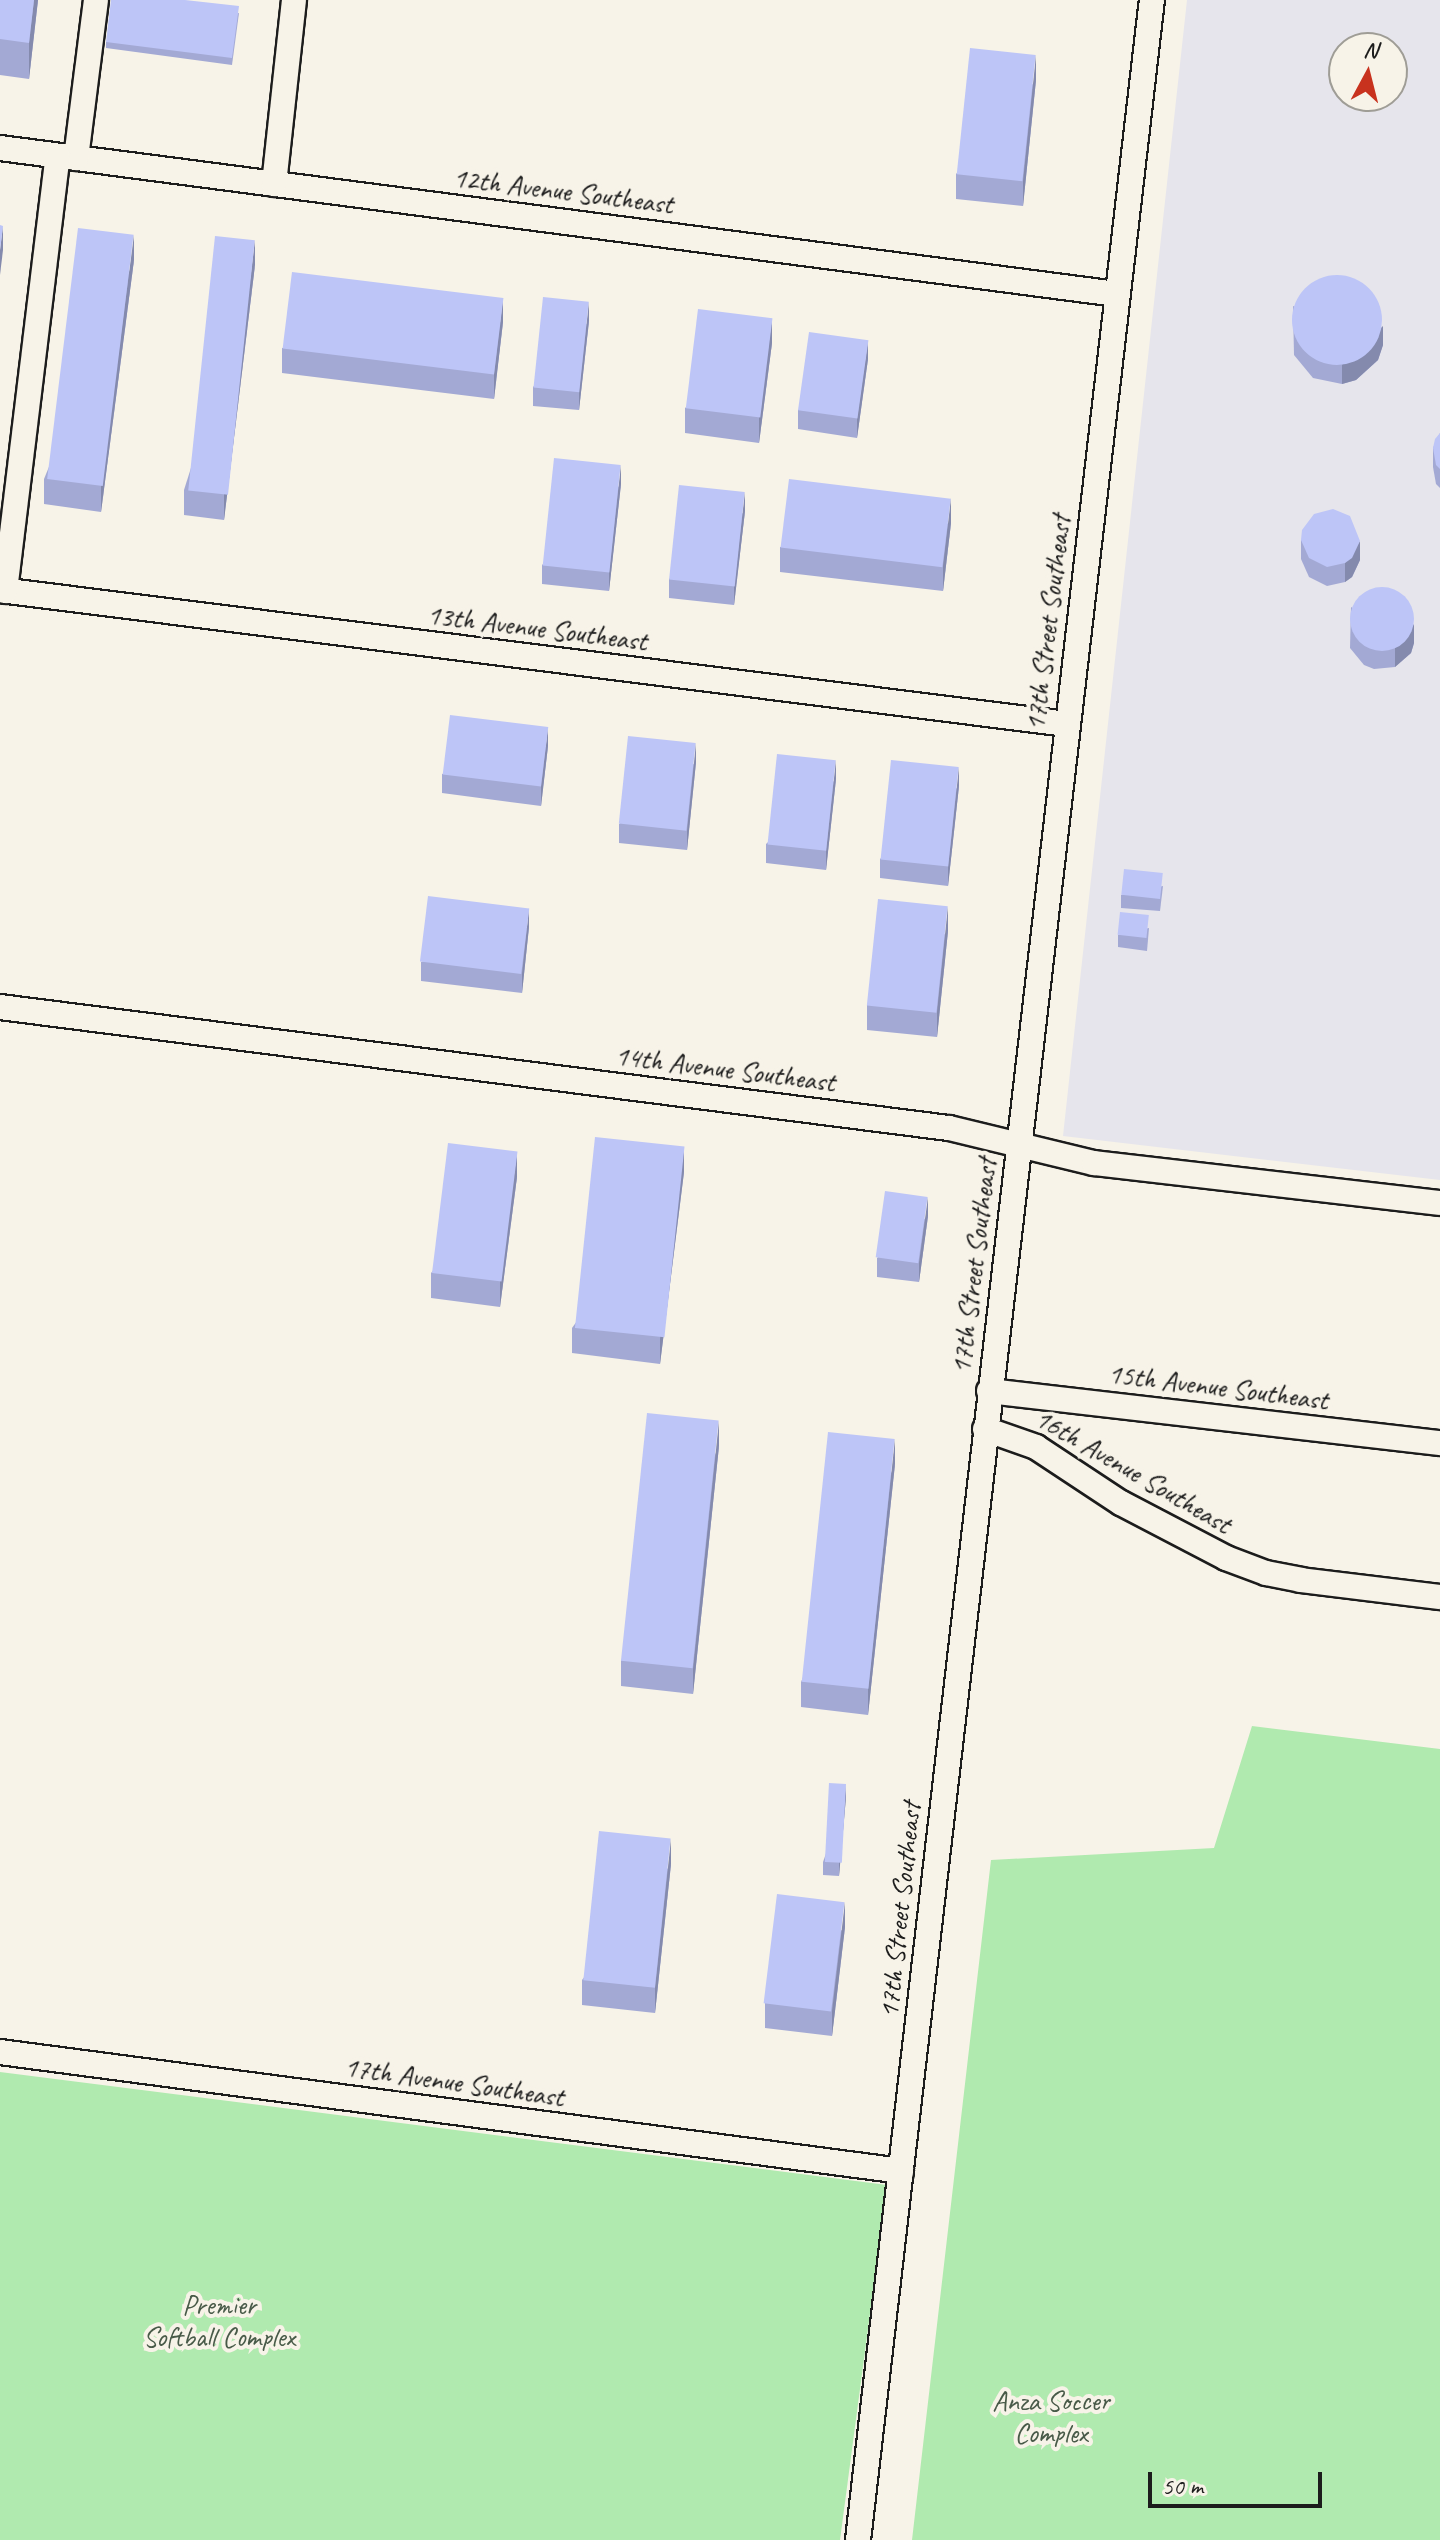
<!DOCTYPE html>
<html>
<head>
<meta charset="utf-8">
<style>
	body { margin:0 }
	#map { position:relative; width:1440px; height:2540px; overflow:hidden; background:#f7f3e8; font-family:Caveat,sans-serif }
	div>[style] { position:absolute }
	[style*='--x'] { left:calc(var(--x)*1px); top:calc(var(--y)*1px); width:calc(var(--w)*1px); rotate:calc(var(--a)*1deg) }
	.built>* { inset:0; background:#e6e5ec }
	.green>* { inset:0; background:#b0eaaf }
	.roads { filter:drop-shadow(2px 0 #1c1c1c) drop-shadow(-2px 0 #1c1c1c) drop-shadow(0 2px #1c1c1c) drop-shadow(0 -2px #1c1c1c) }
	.minor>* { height:24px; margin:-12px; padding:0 12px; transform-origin:12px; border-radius:12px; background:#f7f3e8 }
	.wall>* { inset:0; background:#a3a9d4 }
	.shaded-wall>* { inset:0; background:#848aad }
	.building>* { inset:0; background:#bdc5f7; transform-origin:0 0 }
	.round { border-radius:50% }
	span { translate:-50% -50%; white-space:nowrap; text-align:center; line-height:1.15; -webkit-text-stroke:8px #f7f3e8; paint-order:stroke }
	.street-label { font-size:28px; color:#1c1c1c }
	.park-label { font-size:28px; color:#485a48 }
	.north { position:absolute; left:1328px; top:32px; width:80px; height:80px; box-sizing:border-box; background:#f7f3e8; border:2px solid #9f9d96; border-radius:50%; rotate:7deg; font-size:22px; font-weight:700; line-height:32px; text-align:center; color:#1c1c1c }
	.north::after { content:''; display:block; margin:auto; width:28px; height:36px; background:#c8321e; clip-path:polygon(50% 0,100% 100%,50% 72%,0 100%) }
	.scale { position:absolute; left:1148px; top:2472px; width:174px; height:36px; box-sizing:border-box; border:4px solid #1c1c1c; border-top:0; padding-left:10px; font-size:24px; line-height:28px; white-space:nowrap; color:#1c1c1c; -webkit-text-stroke:6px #f7f3e8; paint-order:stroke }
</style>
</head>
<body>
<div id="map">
	<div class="built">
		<div style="clip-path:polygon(evenodd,1187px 0,1440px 0,1440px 1180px,1063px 1136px,1187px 0,1344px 48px,1392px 48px,1392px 96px,1344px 96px,1344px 48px)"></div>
	</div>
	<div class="green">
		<div style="clip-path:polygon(1252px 1726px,1440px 1749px,1440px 2540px,912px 2540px,991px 1860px,1214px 1848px)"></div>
		<div style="clip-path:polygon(0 2072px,887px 2185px,840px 2540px,0 2540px)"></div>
	</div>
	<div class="roads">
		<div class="minor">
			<div style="--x:0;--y:148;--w:1127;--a:7.45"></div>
			<div style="--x:76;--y:158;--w:159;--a:-82.8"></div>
			<div style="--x:274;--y:184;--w:185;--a:-83.8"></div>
			<div style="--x:0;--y:590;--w:1074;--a:7.16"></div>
			<div style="--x:5;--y:591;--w:438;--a:-83.1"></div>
			<div style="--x:0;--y:1007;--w:957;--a:7.27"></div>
			<div style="--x:949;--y:1128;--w:149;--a:13.6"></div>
			<div style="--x:1094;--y:1163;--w:348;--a:6.6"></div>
			<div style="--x:989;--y:1391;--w:454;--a:6.6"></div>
			<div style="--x:985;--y:1429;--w:54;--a:19.4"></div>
			<div style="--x:1036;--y:1447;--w:102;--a:33.4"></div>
			<div style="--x:1121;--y:1503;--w:119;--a:27.6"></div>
			<div style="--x:1226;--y:1558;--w:43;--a:20.6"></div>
			<div style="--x:1266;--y:1573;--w:36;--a:11"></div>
			<div style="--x:1301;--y:1580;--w:140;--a:7"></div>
			<div style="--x:0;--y:2052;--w:909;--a:7.52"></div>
			<div style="--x:858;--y:2540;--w:2557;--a:-83.4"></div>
		</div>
	</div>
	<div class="wall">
		<div style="clip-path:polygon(0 0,38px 0,29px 79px,0 75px)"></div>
		<div style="clip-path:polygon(239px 13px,232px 65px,106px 48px,106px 42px)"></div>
		<div style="clip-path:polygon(1036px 80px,1023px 206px,956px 199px,956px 174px)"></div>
		<div style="clip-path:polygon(134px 260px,101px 512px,44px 504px,44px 479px)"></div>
		<div style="clip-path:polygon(255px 265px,224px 520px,184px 515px,184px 490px)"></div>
		<div style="clip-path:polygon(1293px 306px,1383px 345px,1378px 360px,1356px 380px,1342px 384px,1313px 378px,1294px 355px)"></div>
		<div style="clip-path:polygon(589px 321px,579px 410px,533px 406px,533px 387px)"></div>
		<div style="clip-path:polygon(503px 322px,494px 399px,282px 373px,282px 348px)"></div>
		<div style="clip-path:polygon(772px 343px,759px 443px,685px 433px,685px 408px)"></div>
		<div style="clip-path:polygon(868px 359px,857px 438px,798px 429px,798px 410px)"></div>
		<div style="clip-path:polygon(1440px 433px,1440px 488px,1436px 484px,1433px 467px,1433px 448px)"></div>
		<div style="clip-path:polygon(621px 484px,609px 591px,542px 584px,542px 565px)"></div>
		<div style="clip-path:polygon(745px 511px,734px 605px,669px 598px,669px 579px)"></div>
		<div style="clip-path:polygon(951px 523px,943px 591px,780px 572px,780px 547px)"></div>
		<div style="clip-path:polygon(1301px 540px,1360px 560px,1352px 577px,1345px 582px,1327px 586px,1309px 577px,1301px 559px)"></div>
		<div style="clip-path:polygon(1351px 607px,1414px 643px,1411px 653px,1395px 667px,1374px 669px,1364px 665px,1350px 648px)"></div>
		<div style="clip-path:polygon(548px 746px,541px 806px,442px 793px,442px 774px)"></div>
		<div style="clip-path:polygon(696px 762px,687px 850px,619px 843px,619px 824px)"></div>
		<div style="clip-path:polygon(836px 779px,826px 870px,766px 863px,766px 844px)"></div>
		<div style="clip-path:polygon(959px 786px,948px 886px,880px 878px,880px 859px)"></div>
		<div style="clip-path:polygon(1163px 886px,1160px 911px,1121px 908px,1121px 895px)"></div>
		<div style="clip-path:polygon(529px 927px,522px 993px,421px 981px,421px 962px)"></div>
		<div style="clip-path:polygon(1149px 928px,1147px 951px,1118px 947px,1118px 935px)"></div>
		<div style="clip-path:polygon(948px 931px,937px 1037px,867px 1030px,867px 1005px)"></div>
		<div style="clip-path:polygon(684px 1172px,660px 1364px,572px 1353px,572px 1328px)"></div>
		<div style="clip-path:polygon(517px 1177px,500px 1307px,431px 1298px,431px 1273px)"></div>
		<div style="clip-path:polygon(928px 1216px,919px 1282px,877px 1277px,877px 1258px)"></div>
		<div style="clip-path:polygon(719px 1446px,693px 1694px,621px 1686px,621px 1661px)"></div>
		<div style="clip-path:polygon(895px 1464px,868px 1715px,801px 1707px,801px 1682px)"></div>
		<div style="clip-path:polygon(846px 1797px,839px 1876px,823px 1875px,823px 1862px)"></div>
		<div style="clip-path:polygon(671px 1864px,655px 2013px,582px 2005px,582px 1980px)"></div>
		<div style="clip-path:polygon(845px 1927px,832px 2036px,765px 2028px,765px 2003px)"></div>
	</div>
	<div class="shaded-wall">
		<div style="clip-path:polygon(34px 0,38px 0,29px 79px,29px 43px)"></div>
		<div style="clip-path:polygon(1036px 55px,1036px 80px,1023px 206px,1023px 181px)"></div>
		<div style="clip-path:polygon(3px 226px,3px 250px,0 275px,0 250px)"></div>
		<div style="clip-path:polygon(134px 235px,134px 260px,101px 512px,101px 487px)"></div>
		<div style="clip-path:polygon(255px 240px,255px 265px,224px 520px,224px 495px)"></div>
		<div style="clip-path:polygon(503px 298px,503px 322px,494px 399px,494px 374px)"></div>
		<div style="clip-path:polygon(589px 302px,589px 321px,579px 410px,579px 391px)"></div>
		<div style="clip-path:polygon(772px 318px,772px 343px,759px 443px,759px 418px)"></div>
		<div style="clip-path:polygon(1383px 326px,1383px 345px,1378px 360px,1356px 380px,1342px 384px,1342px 365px)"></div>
		<div style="clip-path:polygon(868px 340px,868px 359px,857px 438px,857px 419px)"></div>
		<div style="clip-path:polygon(621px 465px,621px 484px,609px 591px,609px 572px)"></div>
		<div style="clip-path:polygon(745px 492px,745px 511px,734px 605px,734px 586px)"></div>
		<div style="clip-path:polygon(951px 498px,951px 523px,943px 591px,943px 566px)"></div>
		<div style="clip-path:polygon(1360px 541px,1360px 560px,1352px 577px,1345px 582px,1345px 563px)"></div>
		<div style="clip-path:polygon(1414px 624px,1414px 643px,1411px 653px,1395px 667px,1395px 648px)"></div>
		<div style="clip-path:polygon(548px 727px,548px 746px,541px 806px,541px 787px)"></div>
		<div style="clip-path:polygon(696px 743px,696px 762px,687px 850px,687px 831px)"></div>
		<div style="clip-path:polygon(836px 760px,836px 779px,826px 870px,826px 851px)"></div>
		<div style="clip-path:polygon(959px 767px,959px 786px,948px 886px,948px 867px)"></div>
		<div style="clip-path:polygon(948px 906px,948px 931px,937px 1037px,937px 1012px)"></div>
		<div style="clip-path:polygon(529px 908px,529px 927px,522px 993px,522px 974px)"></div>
		<div style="clip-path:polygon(684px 1147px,684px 1172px,660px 1364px,660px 1339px)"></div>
		<div style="clip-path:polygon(517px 1152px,517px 1177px,500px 1307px,500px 1282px)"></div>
		<div style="clip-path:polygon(928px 1197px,928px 1216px,919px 1282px,919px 1263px)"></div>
		<div style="clip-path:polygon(719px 1421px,719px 1446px,693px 1694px,693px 1669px)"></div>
		<div style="clip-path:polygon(895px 1439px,895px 1464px,868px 1715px,868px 1690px)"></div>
		<div style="clip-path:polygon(846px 1784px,846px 1797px,839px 1876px,839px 1864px)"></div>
		<div style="clip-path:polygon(671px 1839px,671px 1864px,655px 2013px,655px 1988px)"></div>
		<div style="clip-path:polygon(845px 1902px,845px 1927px,832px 2036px,832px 2011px)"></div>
	</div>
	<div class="building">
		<div style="clip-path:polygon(0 0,34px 0,29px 43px,0 39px)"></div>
		<div style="clip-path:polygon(111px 0,185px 0,239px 6px,232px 58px,106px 42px)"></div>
		<div style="left:970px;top:48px;width:66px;height:127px;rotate:6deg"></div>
		<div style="clip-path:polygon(0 225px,3px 226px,0 250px)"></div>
		<div style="left:78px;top:228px;width:56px;height:253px;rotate:7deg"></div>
		<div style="left:215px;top:236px;width:40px;height:256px;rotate:6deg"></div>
		<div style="left:292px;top:272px;width:213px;height:77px;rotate:7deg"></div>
		<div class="round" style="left:1292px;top:275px;width:90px;height:90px"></div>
		<div style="left:543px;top:297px;width:46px;height:91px;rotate:6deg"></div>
		<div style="left:698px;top:309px;width:75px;height:100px;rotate:7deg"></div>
		<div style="left:809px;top:332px;width:60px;height:79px;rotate:8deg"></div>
		<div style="clip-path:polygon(1440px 433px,1440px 469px,1436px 465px,1433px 448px,1435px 439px)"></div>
		<div style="left:554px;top:458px;width:67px;height:108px;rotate:6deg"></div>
		<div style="left:789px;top:479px;width:163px;height:69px;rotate:7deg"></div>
		<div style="left:679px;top:485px;width:66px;height:95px;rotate:6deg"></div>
		<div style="clip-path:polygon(1333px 509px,1350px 516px,1360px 541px,1352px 558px,1345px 563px,1327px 567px,1309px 558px,1301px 540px,1302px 530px,1314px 514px)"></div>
		<div class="round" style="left:1350px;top:587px;width:64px;height:64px"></div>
		<div style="left:450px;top:715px;width:99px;height:60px;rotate:7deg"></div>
		<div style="left:628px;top:736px;width:68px;height:88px;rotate:6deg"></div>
		<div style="left:777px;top:754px;width:59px;height:91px;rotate:6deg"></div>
		<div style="left:891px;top:760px;width:68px;height:100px;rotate:6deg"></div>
		<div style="left:1124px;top:869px;width:39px;height:26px;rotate:6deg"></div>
		<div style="left:428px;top:896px;width:102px;height:66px;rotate:7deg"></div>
		<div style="left:878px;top:899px;width:70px;height:107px;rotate:6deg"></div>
		<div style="left:1120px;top:912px;width:29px;height:23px;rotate:6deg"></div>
		<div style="left:595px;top:1137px;width:90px;height:192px;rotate:6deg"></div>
		<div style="left:448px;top:1143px;width:70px;height:131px;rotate:7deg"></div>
		<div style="left:885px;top:1191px;width:43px;height:67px;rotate:8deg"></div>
		<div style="left:647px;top:1413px;width:72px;height:249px;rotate:6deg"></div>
		<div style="left:828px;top:1432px;width:67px;height:251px;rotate:6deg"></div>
		<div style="left:829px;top:1783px;width:17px;height:79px;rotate:3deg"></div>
		<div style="left:599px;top:1831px;width:72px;height:150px;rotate:6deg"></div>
		<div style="left:777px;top:1894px;width:68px;height:110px;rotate:7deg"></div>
	</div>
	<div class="street-label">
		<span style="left:563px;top:191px;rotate:7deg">12th Avenue Southeast</span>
		<span style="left:1048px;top:623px;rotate:-83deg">17th Street Southeast</span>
		<span style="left:537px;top:628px;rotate:7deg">13th Avenue Southeast</span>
		<span style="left:725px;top:1069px;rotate:7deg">14th Avenue Southeast</span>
		<span style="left:974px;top:1266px;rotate:-83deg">17th Street Southeast</span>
		<span style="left:1218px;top:1387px;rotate:7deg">15th Avenue Southeast</span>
		<span style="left:1133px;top:1471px;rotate:30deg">16th Avenue Southeast</span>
		<span style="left:900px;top:1910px;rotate:-84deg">17th Street Southeast</span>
		<span style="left:454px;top:2082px;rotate:8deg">17th Avenue Southeast</span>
	</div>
	<div class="park-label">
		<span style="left:219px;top:2321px">Premier<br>Softball Complex</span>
		<span style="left:1051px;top:2417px">Anza Soccer<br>Complex</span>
	</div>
	<div class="north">N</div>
	<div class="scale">50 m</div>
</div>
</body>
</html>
